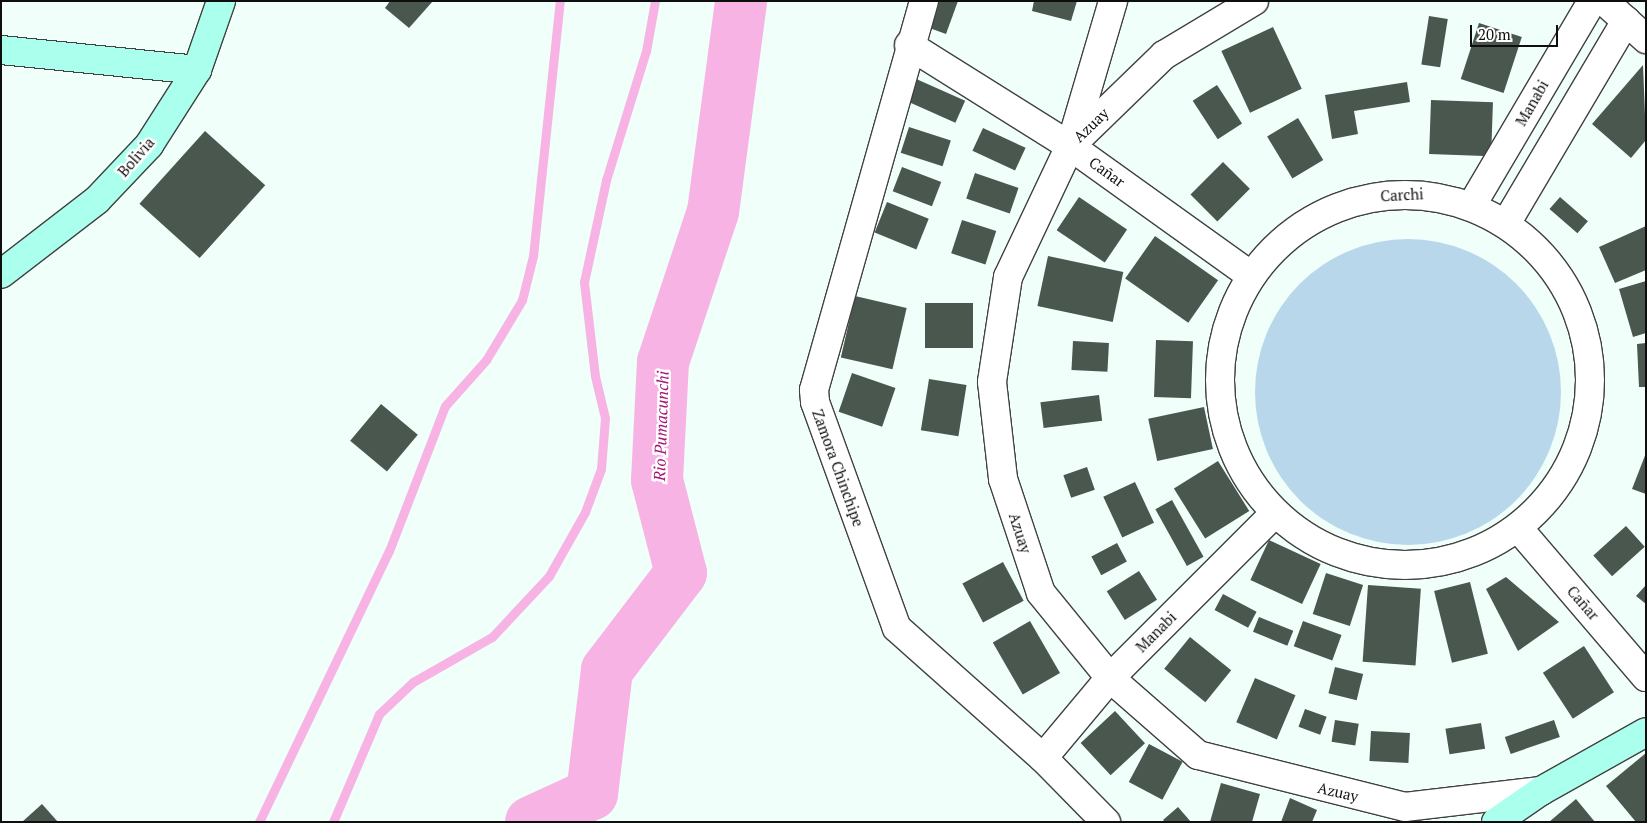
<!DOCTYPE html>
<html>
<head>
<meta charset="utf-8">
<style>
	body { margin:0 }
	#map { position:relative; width:1647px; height:823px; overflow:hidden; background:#f0fffa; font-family:"PT Serif",serif }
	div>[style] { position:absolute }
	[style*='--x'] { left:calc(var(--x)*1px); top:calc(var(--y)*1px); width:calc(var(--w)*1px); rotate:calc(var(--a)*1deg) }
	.green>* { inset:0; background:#b8d7eb }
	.round { border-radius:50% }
	.stream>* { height:9px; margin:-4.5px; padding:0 4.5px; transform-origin:4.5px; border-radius:4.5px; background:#f8b3e5 }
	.river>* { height:52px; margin:-26px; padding:0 26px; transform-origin:26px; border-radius:26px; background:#f8b3e5 }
	.building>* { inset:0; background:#4a574e; transform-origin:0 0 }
	.roads { filter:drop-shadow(1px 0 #414141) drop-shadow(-1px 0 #414141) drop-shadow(0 1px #414141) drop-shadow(0 -1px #414141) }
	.street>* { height:28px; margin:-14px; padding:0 14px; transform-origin:14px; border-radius:14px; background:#fff }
	.street>.ring { margin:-14px; padding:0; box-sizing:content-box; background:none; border:28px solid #fff; border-radius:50% }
	.secondary>* { height:28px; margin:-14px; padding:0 14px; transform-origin:14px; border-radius:14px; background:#abffed }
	span { translate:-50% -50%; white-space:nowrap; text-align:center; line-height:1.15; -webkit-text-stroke:5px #fff; paint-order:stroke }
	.street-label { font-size:15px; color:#0e0e0e }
	.water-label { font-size:16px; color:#a41374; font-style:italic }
	.frame { position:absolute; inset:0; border:2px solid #0e0e0e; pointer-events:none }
	.scale { position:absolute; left:1470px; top:25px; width:88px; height:22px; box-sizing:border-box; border:2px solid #0e0e0e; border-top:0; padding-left:6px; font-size:15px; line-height:18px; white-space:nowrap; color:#0e0e0e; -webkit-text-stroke:4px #fff; paint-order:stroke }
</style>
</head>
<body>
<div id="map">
	<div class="green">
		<div class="round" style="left:1255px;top:239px;width:306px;height:306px"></div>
	</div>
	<div class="stream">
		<div style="--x:259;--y:822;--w:301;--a:-64.4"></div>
		<div style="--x:389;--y:551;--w:155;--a:-68.9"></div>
		<div style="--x:445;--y:406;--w:62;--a:-48.3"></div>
		<div style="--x:486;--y:360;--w:70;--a:-59"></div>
		<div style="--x:522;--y:300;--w:45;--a:-76"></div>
		<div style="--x:533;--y:256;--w:256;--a:-84"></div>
		<div style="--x:333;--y:822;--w:117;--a:-66.9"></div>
		<div style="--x:379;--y:714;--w:47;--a:-43.3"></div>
		<div style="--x:413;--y:682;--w:91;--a:-29.7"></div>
		<div style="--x:492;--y:637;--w:83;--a:-46.9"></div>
		<div style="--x:549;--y:576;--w:73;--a:-60.6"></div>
		<div style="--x:585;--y:512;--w:46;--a:-69.6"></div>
		<div style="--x:601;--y:469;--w:51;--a:-85.5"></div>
		<div style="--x:605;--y:418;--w:43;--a:-103.4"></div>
		<div style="--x:595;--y:376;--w:95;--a:-96.7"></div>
		<div style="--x:584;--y:282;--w:104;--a:-77.8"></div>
		<div style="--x:606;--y:180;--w:135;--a:-72.8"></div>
		<div style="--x:646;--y:51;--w:51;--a:-79.8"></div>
	</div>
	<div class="river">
		<div style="--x:531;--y:822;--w:67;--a:-24.7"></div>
		<div style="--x:592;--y:794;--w:125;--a:-83.1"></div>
		<div style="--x:607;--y:670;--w:122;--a:-52.7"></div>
		<div style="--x:681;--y:573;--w:96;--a:-104.5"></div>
		<div style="--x:657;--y:480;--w:118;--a:-87.1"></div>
		<div style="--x:663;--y:362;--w:158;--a:-71.6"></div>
		<div style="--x:713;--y:212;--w:213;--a:-82.4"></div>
	</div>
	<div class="building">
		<div style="clip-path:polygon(390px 1px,433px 1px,409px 28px,385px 8px)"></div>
		<div style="clip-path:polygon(933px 1px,958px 1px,946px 34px,924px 26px)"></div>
		<div style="clip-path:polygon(1034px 1px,1077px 1px,1071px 21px,1032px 11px)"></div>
		<div style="left:1429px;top:16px;width:19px;height:49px;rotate:9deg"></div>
		<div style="left:1479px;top:23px;width:45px;height:59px;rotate:18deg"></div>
		<div style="left:1273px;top:27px;width:68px;height:57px;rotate:65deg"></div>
		<div style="clip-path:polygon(1643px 65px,1646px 140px,1631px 158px,1592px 124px)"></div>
		<div style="left:914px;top:78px;width:56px;height:24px;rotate:24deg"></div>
		<div style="clip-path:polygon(1407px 82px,1410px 102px,1354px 111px,1358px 134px,1332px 139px,1325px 95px)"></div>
		<div style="left:1217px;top:85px;width:46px;height:29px;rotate:57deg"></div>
		<div style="left:1431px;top:100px;width:62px;height:54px;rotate:2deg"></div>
		<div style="left:1298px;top:118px;width:49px;height:36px;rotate:59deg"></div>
		<div style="left:909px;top:127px;width:44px;height:27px;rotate:18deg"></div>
		<div style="left:983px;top:128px;width:47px;height:25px;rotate:25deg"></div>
		<div style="left:205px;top:131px;width:81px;height:98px;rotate:42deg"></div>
		<div style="left:1223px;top:162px;width:38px;height:46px;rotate:45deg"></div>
		<div style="left:902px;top:167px;width:42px;height:26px;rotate:21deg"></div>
		<div style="left:975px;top:173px;width:46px;height:27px;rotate:19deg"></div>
		<div style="left:1079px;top:197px;width:58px;height:40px;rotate:34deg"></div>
		<div style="left:1560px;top:197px;width:37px;height:16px;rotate:41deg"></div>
		<div style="left:887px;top:202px;width:45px;height:33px;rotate:22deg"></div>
		<div style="left:962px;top:220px;width:36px;height:35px;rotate:18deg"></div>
		<div style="clip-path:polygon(1646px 226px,1646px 270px,1615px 283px,1599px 247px)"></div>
		<div style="left:1155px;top:236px;width:77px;height:52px;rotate:35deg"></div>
		<div style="left:1048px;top:256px;width:77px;height:51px;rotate:12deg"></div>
		<div style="clip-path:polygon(1646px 281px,1646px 333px,1633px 337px,1619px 289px)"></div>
		<div style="left:855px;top:296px;width:53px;height:63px;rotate:13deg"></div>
		<div style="left:973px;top:303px;width:45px;height:48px;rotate:90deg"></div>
		<div style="left:1156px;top:340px;width:37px;height:57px;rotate:2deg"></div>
		<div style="left:1073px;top:341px;width:36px;height:29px;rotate:3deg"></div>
		<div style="clip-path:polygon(1646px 343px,1646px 387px,1639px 387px,1637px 344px)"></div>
		<div style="left:852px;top:373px;width:46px;height:41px;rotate:19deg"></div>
		<div style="left:929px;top:379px;width:38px;height:52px;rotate:9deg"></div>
		<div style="left:1099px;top:395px;width:26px;height:59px;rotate:83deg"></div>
		<div style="left:381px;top:404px;width:48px;height:48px;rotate:40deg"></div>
		<div style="left:1204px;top:407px;width:43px;height:57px;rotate:78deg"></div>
		<div style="clip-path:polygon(1646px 453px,1646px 494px,1632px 489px)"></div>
		<div style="left:1218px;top:461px;width:59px;height:52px;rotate:58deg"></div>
		<div style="left:1087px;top:467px;width:24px;height:25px;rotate:71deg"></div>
		<div style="left:1135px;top:482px;width:45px;height:35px;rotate:65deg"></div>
		<div style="left:1172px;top:500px;width:65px;height:19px;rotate:61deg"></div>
		<div style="left:1626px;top:526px;width:28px;height:44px;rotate:48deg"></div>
		<div style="left:1269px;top:540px;width:57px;height:44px;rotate:25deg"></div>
		<div style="left:1117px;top:543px;width:21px;height:29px;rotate:62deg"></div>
		<div style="left:1003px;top:562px;width:44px;height:46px;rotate:62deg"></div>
		<div style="left:1139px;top:571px;width:34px;height:38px;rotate:58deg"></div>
		<div style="left:1326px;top:573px;width:39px;height:43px;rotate:18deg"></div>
		<div style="clip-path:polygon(1506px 577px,1559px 622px,1518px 651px,1486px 589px)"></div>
		<div style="left:1470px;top:582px;width:74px;height:37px;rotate:76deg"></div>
		<div style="left:1368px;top:585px;width:53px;height:77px;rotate:4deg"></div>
		<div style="clip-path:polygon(1646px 585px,1646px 604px,1636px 596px)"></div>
		<div style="left:1223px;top:594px;width:38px;height:18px;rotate:28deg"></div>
		<div style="left:1259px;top:617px;width:37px;height:16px;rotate:22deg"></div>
		<div style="left:1030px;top:621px;width:60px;height:43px;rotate:60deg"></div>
		<div style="left:1303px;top:621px;width:41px;height:27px;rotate:20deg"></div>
		<div style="left:1190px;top:637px;width:53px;height:41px;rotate:39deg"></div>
		<div style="left:1584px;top:646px;width:55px;height:49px;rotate:57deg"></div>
		<div style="left:1335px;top:667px;width:29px;height:27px;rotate:14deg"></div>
		<div style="left:1255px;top:678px;width:44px;height:48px;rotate:23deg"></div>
		<div style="left:1305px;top:709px;width:23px;height:19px;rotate:20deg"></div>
		<div style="left:1115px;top:711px;width:44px;height:47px;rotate:47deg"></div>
		<div style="left:1335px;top:720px;width:24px;height:22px;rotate:9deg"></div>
		<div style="left:1554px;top:720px;width:18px;height:52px;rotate:71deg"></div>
		<div style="left:1481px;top:723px;width:26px;height:36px;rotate:81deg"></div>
		<div style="left:1371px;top:731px;width:39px;height:30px;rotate:3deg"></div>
		<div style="left:1149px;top:744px;width:38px;height:43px;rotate:28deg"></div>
		<div style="clip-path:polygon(1646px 753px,1646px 822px,1636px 822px,1606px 786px)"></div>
		<div style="clip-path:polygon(1221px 783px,1260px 794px,1252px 822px,1210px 822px)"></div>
		<div style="clip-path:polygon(1290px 798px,1317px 810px,1312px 822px,1281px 822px)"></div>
		<div style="clip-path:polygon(1576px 799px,1595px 822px,1549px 822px)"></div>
		<div style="clip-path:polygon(42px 804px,58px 822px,22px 822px)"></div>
		<div style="clip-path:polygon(1178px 807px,1191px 822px,1165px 822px,1163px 820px)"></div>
	</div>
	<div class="roads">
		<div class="street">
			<div style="--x:924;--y:1;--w:404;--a:105.8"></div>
			<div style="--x:814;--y:390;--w:12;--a:85"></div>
			<div style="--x:815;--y:402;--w:240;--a:70.1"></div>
			<div style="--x:897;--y:628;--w:195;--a:41.7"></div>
			<div style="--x:1043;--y:758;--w:90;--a:45.5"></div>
			<div style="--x:1254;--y:1;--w:105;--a:149"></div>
			<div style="--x:1164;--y:55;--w:131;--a:135.9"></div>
			<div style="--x:1070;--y:146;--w:145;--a:115.3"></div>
			<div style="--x:1008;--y:277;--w:106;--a:98.7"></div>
			<div style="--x:992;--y:382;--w:98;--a:83.5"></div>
			<div style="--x:1003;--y:479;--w:120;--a:71.6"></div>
			<div style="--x:1041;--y:593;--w:109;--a:50.9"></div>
			<div style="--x:1110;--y:678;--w:117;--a:41.2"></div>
			<div style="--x:1198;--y:755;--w:213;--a:14.1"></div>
			<div style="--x:1405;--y:807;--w:137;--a:-6.7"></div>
			<div style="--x:1604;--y:1;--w:57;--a:42.1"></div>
			<div style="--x:909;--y:45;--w:190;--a:32.1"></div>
			<div style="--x:1070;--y:146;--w:221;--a:35.6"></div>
			<div style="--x:1071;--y:144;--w:149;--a:-73.6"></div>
			<div class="ring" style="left:1220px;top:195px;width:342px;height:342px"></div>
			<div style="--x:1472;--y:205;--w:237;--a:-59.5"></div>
			<div style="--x:1507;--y:222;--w:234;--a:-59.4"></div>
			<div style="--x:1519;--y:529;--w:195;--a:49.4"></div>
			<div style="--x:1043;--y:758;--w:104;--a:-50.1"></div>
			<div style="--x:1110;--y:678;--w:233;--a:-45"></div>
		</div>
		<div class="secondary">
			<div style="--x:1;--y:50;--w:197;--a:5.8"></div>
			<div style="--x:1;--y:274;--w:121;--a:-37.6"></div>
			<div style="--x:97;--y:200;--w:76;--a:-46.6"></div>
			<div style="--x:149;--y:145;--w:89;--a:-57.4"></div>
			<div style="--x:197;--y:70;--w:73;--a:-70.8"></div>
			<div style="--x:1496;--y:822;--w:55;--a:-34.6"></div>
			<div style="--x:1541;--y:791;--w:120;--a:-29.3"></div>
		</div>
	</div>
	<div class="street-label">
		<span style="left:1532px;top:103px;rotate:-60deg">Manabi</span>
		<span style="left:1091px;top:125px;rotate:-44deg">Azuay</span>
		<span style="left:136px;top:157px;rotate:-49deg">Bolivia</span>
		<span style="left:1107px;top:172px;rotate:36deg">Cañar</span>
		<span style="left:1402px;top:195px;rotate:-3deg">Carchi</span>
		<span style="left:838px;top:468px;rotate:70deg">Zamora Chinchipe</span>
		<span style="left:1020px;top:533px;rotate:72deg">Azuay</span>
		<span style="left:1583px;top:603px;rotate:49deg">Cañar</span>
		<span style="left:1156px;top:632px;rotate:-45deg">Manabi</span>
		<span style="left:1338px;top:792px;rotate:13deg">Azuay</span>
	</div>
	<div class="water-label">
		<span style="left:661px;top:426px;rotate:-88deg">Rio Pumacunchi</span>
	</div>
	<div class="frame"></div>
	<div class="scale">20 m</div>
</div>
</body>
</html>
